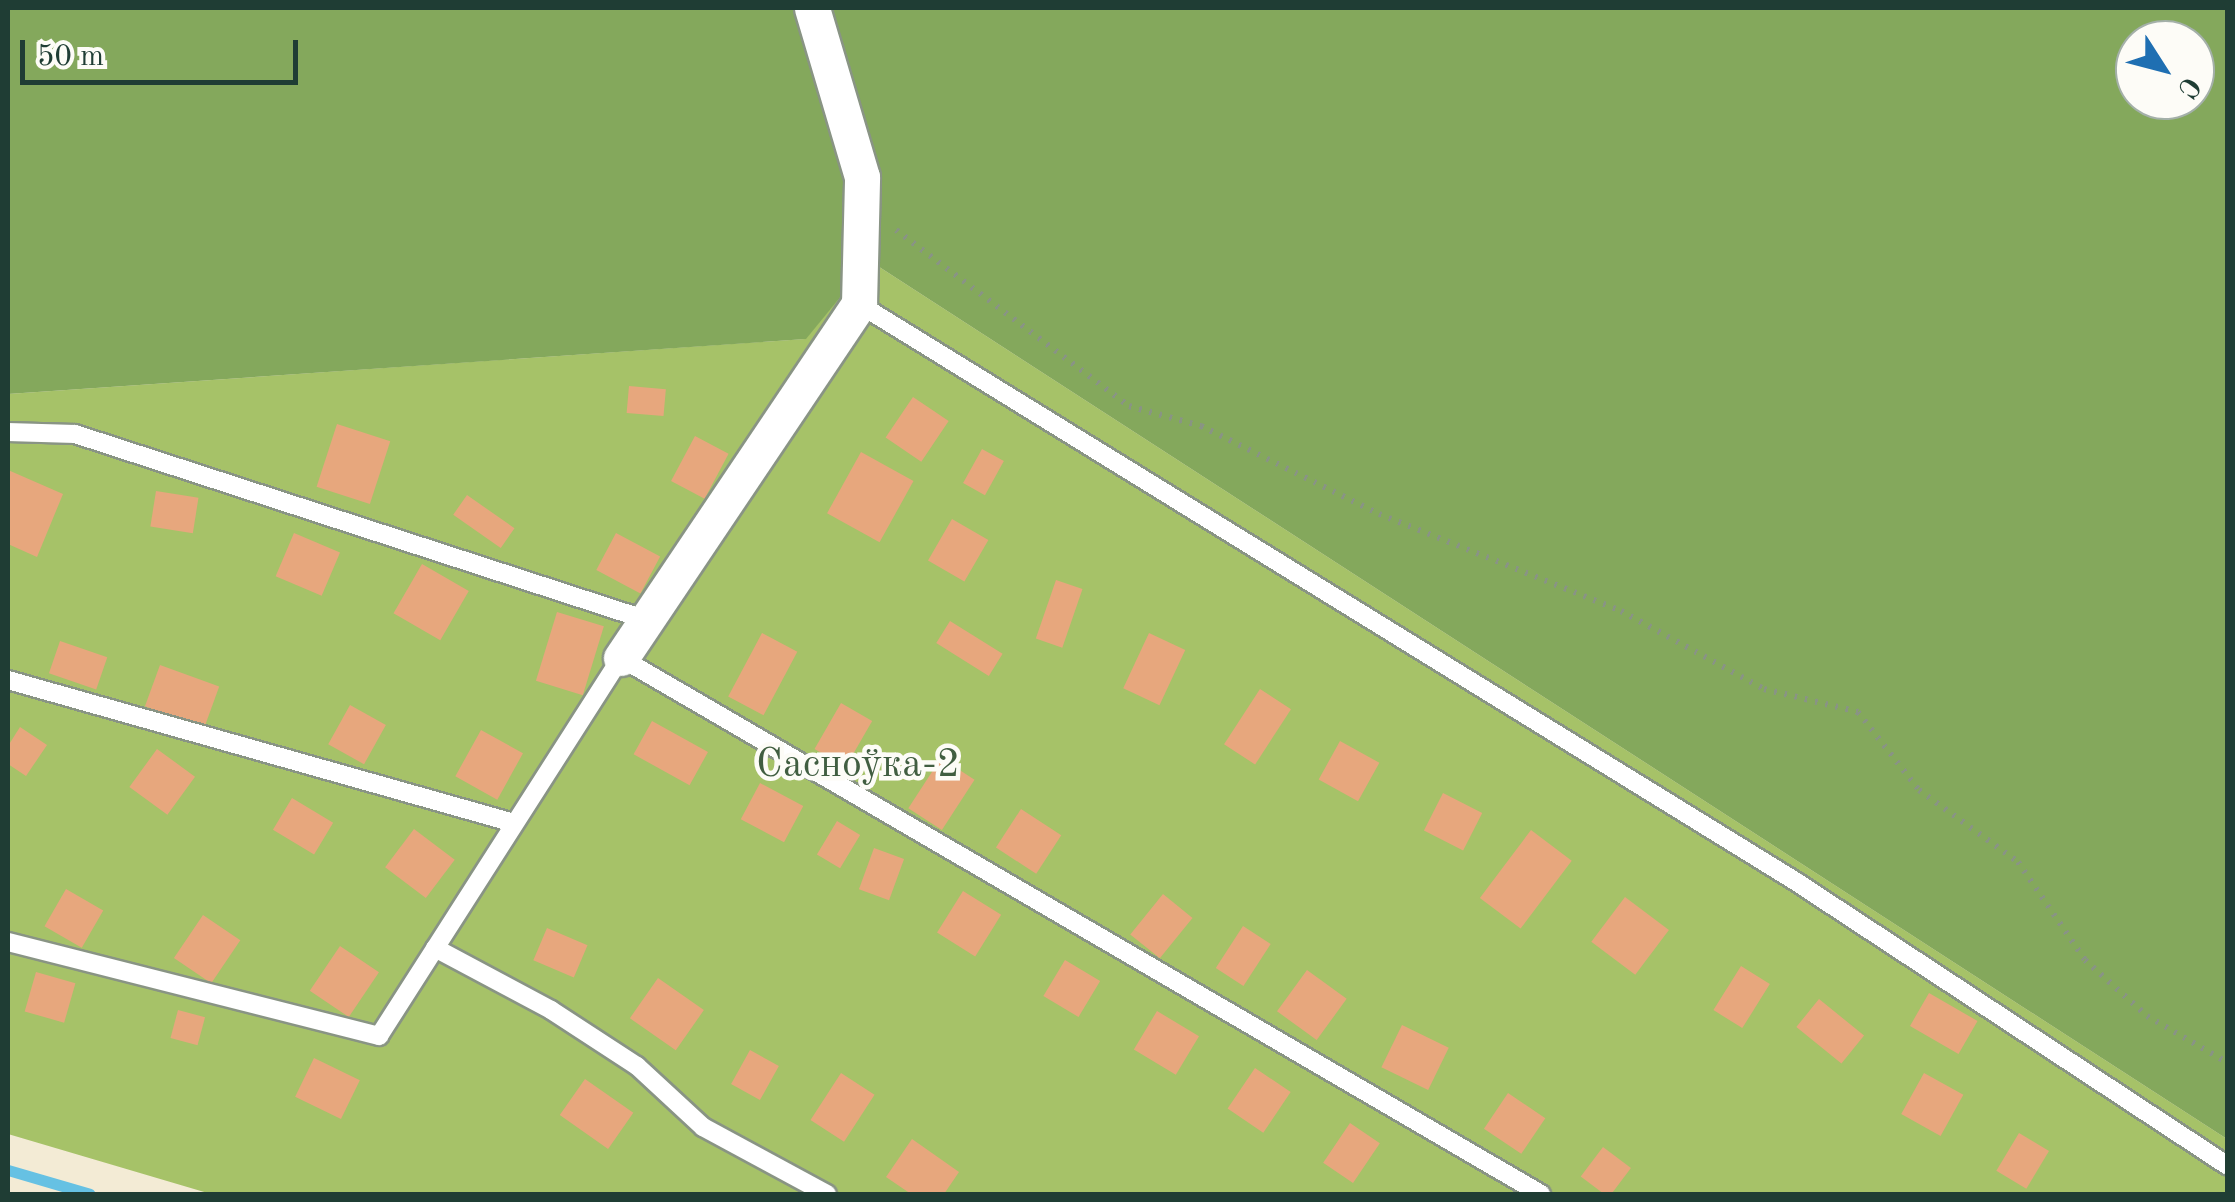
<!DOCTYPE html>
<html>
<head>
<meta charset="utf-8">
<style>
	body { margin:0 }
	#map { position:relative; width:2235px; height:1202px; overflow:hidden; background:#f3ebd5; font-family:"Old Standard TT",serif }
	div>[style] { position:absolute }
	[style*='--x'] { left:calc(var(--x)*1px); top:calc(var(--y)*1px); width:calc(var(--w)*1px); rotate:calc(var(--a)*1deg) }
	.green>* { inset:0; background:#a6c268 }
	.forest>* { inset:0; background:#84a85c }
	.stream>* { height:11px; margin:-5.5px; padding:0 5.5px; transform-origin:5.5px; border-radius:5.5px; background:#66c1e3 }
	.building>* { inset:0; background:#e7a77d; transform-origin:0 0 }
	.path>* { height:6px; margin-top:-3px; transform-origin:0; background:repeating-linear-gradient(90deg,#899484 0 2.5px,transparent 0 10.5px) }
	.roads { filter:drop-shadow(2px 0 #899484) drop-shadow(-2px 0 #899484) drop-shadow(0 2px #899484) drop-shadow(0 -2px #899484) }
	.lane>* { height:18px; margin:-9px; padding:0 9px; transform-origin:9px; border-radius:9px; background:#fff }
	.street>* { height:35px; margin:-17.5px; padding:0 17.5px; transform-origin:17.5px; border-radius:17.5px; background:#fff }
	span { translate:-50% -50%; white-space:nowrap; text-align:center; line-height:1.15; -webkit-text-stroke:9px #fdfcf7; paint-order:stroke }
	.park-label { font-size:40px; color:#415e41 }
	.frame { position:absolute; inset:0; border:10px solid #1f3d34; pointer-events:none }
	.north { position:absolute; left:2115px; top:20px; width:100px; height:100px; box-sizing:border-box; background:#fdfcf7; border:2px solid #a4b0a9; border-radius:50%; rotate:126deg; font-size:28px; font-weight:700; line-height:40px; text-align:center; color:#1f3d34 }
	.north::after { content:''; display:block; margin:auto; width:35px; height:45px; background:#1f6fb2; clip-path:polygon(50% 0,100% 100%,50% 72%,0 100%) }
	.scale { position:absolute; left:20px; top:40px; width:278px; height:45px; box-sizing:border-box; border:5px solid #1f3d34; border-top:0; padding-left:12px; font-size:30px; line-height:35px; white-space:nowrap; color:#1f3d34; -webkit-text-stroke:8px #fdfcf7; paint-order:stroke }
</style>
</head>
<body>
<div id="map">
	<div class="green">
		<div style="clip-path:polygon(870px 261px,2227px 1139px,2228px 1194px,211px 1194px,8px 1134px,8px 394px,805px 339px)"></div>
	</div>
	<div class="forest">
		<div style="clip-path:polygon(evenodd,8px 8px,2227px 8px,2227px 1139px,870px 261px,806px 339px,8px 394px,8px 8px,2135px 40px,2195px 40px,2195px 100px,2135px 100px,2135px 40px)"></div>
	</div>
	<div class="stream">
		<div style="--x:8;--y:1170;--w:85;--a:16.3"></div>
	</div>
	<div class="building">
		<div style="left:629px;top:386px;width:37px;height:27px;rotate:5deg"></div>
		<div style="left:913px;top:397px;width:43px;height:49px;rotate:34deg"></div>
		<div style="left:337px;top:424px;width:56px;height:66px;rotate:18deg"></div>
		<div style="left:695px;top:436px;width:38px;height:51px;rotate:28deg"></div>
		<div style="left:982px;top:449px;width:25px;height:39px;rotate:29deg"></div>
		<div style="left:861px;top:452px;width:60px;height:70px;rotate:29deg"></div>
		<div style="clip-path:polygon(8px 470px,63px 494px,37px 557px,8px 544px)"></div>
		<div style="left:156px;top:491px;width:43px;height:36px;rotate:9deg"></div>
		<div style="left:467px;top:495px;width:58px;height:24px;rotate:35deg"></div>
		<div style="left:952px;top:519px;width:42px;height:48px;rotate:30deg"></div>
		<div style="left:294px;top:533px;width:50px;height:47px;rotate:23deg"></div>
		<div style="left:616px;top:533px;width:50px;height:42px;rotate:28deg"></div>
		<div style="left:422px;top:564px;width:54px;height:57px;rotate:30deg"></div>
		<div style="left:1056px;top:580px;width:28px;height:62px;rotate:19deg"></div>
		<div style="left:557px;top:612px;width:49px;height:72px;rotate:17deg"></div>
		<div style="left:950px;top:621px;width:62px;height:26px;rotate:32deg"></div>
		<div style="left:762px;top:633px;width:40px;height:72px;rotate:28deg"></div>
		<div style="left:1149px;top:633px;width:40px;height:61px;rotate:25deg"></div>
		<div style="left:60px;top:641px;width:50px;height:34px;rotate:19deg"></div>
		<div style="left:160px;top:665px;width:63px;height:44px;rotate:20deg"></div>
		<div style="left:1260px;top:689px;width:37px;height:66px;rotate:33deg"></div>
		<div style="left:841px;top:703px;width:36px;height:53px;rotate:30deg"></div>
		<div style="left:350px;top:705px;width:41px;height:45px;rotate:29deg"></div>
		<div style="left:652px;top:721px;width:64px;height:38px;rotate:29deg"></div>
		<div style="clip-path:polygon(20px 727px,47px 745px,26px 776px,8px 764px,8px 746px)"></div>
		<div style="left:481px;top:730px;width:48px;height:53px;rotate:29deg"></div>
		<div style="left:1340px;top:741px;width:45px;height:44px;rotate:29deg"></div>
		<div style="left:157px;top:749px;width:47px;height:47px;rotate:36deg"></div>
		<div style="left:941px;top:758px;width:40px;height:60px;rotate:33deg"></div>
		<div style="left:760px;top:783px;width:49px;height:41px;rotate:28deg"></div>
		<div style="left:1443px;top:793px;width:44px;height:42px;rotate:27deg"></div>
		<div style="left:292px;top:798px;width:48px;height:37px;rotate:31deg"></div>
		<div style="left:1021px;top:809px;width:48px;height:46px;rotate:33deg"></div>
		<div style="left:837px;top:821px;width:27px;height:39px;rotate:31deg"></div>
		<div style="left:414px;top:829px;width:51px;height:48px;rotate:37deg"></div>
		<div style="left:1531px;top:830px;width:51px;height:85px;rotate:37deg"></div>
		<div style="left:874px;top:848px;width:32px;height:44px;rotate:20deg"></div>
		<div style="left:66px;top:889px;width:43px;height:43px;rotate:30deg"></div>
		<div style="left:963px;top:891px;width:45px;height:49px;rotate:32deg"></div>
		<div style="left:1163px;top:894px;width:38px;height:52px;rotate:39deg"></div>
		<div style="left:1625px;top:897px;width:55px;height:56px;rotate:37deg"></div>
		<div style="left:203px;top:915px;width:45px;height:52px;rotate:34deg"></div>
		<div style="left:1243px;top:926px;width:33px;height:50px;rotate:33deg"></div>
		<div style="left:547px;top:928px;width:44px;height:35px;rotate:23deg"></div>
		<div style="left:340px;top:946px;width:47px;height:54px;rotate:34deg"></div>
		<div style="left:1065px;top:960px;width:41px;height:42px;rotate:31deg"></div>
		<div style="left:1741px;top:966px;width:34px;height:52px;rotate:32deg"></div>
		<div style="left:1307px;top:970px;width:49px;height:51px;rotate:36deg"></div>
		<div style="left:36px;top:972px;width:41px;height:41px;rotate:16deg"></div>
		<div style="left:658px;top:978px;width:56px;height:49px;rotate:35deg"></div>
		<div style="left:1929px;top:993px;width:56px;height:38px;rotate:30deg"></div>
		<div style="left:1819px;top:999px;width:58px;height:36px;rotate:39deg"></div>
		<div style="left:178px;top:1010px;width:28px;height:29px;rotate:15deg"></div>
		<div style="left:1157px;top:1011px;width:49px;height:45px;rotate:31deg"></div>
		<div style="left:1402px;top:1025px;width:52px;height:47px;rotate:26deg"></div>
		<div style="left:750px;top:1050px;width:33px;height:39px;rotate:29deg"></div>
		<div style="left:314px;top:1058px;width:51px;height:43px;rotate:26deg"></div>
		<div style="left:1255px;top:1068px;width:43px;height:49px;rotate:34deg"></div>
		<div style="left:841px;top:1073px;width:40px;height:56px;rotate:33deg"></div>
		<div style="left:1924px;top:1073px;width:45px;height:47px;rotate:29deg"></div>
		<div style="left:585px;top:1079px;width:59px;height:44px;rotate:35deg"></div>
		<div style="left:1508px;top:1093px;width:45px;height:43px;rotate:34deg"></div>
		<div style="left:1350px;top:1123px;width:36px;height:48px;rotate:34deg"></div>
		<div style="left:2019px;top:1133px;width:35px;height:44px;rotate:31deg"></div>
		<div style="clip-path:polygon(912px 1139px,959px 1172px,944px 1194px,911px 1194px,886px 1177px)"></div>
		<div style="left:1603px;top:1147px;width:35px;height:37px;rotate:37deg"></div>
	</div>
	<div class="path">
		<div style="--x:896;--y:230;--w:292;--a:37.1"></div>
		<div style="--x:1129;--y:406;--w:75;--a:15.5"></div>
		<div style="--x:1201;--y:426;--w:199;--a:26.3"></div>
		<div style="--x:1379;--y:514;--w:261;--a:21.8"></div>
		<div style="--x:1621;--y:611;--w:163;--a:28.6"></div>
		<div style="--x:1764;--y:689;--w:97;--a:13.7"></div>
		<div style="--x:1858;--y:712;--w:99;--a:52"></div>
		<div style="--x:1919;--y:790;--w:122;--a:36"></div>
		<div style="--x:2018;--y:862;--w:119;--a:55.6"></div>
		<div style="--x:2085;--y:960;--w:84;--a:42.1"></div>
		<div style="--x:2147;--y:1016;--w:94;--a:30.1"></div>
	</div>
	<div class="roads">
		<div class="lane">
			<div style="--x:859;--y:304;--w:1100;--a:31.65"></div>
			<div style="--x:1795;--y:881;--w:518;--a:33.35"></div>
			<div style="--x:8;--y:432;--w:67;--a:1.7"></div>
			<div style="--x:75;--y:434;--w:598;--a:18.01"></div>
			<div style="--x:8;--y:680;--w:526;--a:15.78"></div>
			<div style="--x:8;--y:942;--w:383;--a:14.2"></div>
			<div style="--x:379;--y:1036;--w:449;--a:-57.4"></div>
			<div style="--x:621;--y:658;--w:1065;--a:30.23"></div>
			<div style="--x:435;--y:948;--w:132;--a:28.1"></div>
			<div style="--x:551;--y:1010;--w:103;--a:33.1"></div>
			<div style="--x:637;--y:1066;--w:90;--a:42.7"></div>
			<div style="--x:703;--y:1127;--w:141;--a:28.4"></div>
		</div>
		<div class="street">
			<div style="--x:621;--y:658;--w:427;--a:-56.1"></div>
			<div style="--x:859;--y:304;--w:127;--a:-88.6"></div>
			<div style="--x:862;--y:177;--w:176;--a:-106.5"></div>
		</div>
	</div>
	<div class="park-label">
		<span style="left:858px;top:766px">Сасноўка-2</span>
	</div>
	<div class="frame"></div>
	<div class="north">С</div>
	<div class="scale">50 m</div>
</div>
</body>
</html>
